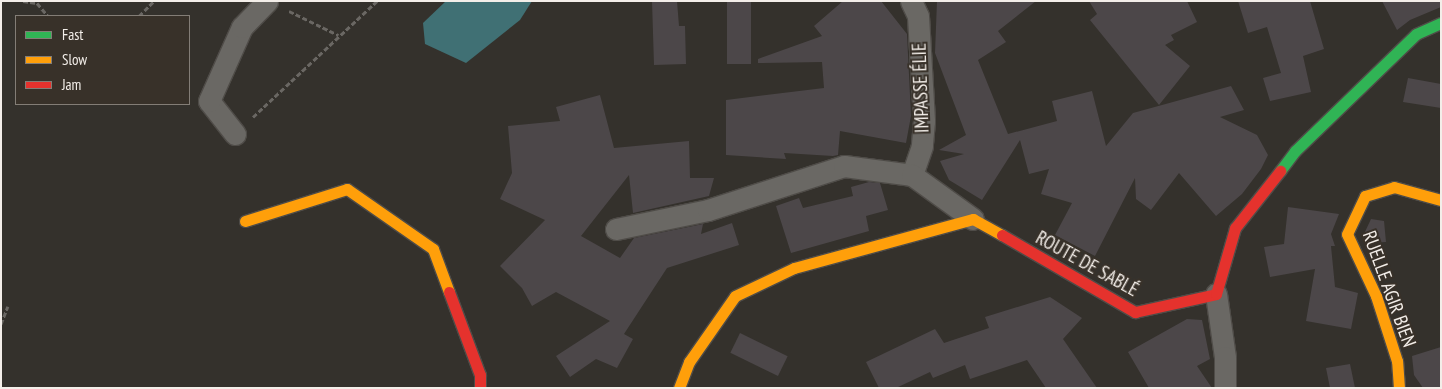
<!DOCTYPE html>
<html>
<head>
<meta charset="utf-8">
<style>
	body { margin:0 }
	#map { position:relative; width:1442px; height:389px; overflow:hidden; background:#34312c; font-family:"PT Sans Narrow",sans-serif }
	div>[style] { position:absolute }
	[style*='--x'] { left:calc(var(--x)*1px); top:calc(var(--y)*1px); width:calc(var(--w)*1px); rotate:calc(var(--a)*1deg) }
	.water>* { inset:0; background:#407074 }
	.building>* { inset:0; background:#4c4749; transform-origin:0 0 }
	.path>* { height:3px; margin-top:-1.5px; transform-origin:0; background:repeating-linear-gradient(90deg,#6a6763 0 5px,transparent 0 7.5px) }
	.roads { filter:drop-shadow(1px 0 #4f4c48) drop-shadow(-1px 0 #4f4c48) drop-shadow(0 1px #4f4c48) drop-shadow(0 -1px #4f4c48) }
	.street>* { height:21px; margin:-10.5px; padding:0 10.5px; transform-origin:10.5px; border-radius:10.5px; background:#6a6864 }
	.fast>* { height:11px; margin:-5.5px; padding:0 5.5px; transform-origin:5.5px; border-radius:5.5px; background:#30b455 }
	.slow>* { height:11px; margin:-5.5px; padding:0 5.5px; transform-origin:5.5px; border-radius:5.5px; background:#ff9f0a }
	.jam>* { height:11px; margin:-5.5px; padding:0 5.5px; transform-origin:5.5px; border-radius:5.5px; background:#e5322d }
	span { translate:-50% -50%; white-space:nowrap; text-align:center; line-height:1.15; -webkit-text-stroke:4px #383129; paint-order:stroke }
	.street-label { font-size:19px; color:#f3eee9 }
	.frame { position:absolute; inset:0; border:2px solid #f3eee9; pointer-events:none }
	.legend { position:absolute; left:15px; top:15px; width:175px; height:90px; box-sizing:border-box; background:#383129; border:1px solid #837d76; margin:0; padding:6px 9px; list-style:none; font-size:15px; color:#f3eee9 }
	.legend li { display:flex; align-items:center; gap:10px; height:25px }
	.legend b { width:25px; border:1px solid #837d76 }
</style>
</head>
<body>
<div id="map">
	<div class="water">
		<div style="clip-path:polygon(446px 1px,532px 1px,520px 20px,466px 63px,425px 44px,423px 23px)"></div>
	</div>
	<div class="building">
		<div style="clip-path:polygon(652px 1px,677px 1px,679px 26px,685px 26px,686px 64px,654px 65px)"></div>
		<div style="left:727px;top:1px;width:24px;height:63px"></div>
		<div style="clip-path:polygon(843px 1px,881px 1px,907px 34px,911px 116px,906px 143px,840px 131px,838px 155px,833px 156px,784px 153px,786px 159px,726px 155px,726px 100px,824px 88px,822px 62px,758px 63px,758px 59px,822px 36px,814px 26px)"></div>
		<div style="clip-path:polygon(937px 1px,1036px 1px,998px 31px,1006px 42px,978px 60px,1008px 134px,1057px 121px,1052px 101px,1092px 91px,1106px 146px,1133px 113px,1231px 86px,1244px 110px,1220px 117px,1257px 135px,1268px 155px,1261px 169px,1242px 194px,1216px 216px,1179px 173px,1151px 210px,1136px 199px,1135px 178px,1095px 256px,1055px 235px,1072px 203px,1041px 194px,1049px 169px,1029px 174px,1020px 140px,982px 200px,949px 180px,940px 161px,964px 154px,939px 150px,966px 135px,935px 53px)"></div>
		<div style="clip-path:polygon(1089px 1px,1187px 1px,1197px 22px,1171px 35px,1174px 40px,1165px 45px,1190px 66px,1159px 105px,1090px 20px,1097px 14px)"></div>
		<div style="clip-path:polygon(1238px 1px,1310px 1px,1324px 49px,1303px 56px,1311px 92px,1270px 101px,1263px 78px,1281px 73px,1267px 27px,1248px 33px)"></div>
		<div style="clip-path:polygon(1382px 1px,1441px 1px,1441px 7px,1410px 20px,1397px 30px)"></div>
		<div style="clip-path:polygon(1408px 78px,1441px 84px,1441px 108px,1403px 102px)"></div>
		<div style="clip-path:polygon(600px 95px,614px 148px,689px 141px,690px 178px,714px 178px,709px 196px,633px 213px,629px 175px,581px 236px,620px 258px,634px 238px,703px 224px,701px 234px,732px 223px,739px 245px,667px 268px,624px 334px,633px 339px,617px 368px,596px 359px,570px 377px,556px 356px,610px 321px,556px 292px,532px 306px,522px 288px,500px 266px,545px 220px,500px 199px,512px 173px,508px 126px,560px 121px,556px 107px)"></div>
		<div style="clip-path:polygon(869px 182px,880px 183px,888px 210px,866px 216px,869px 231px,791px 253px,776px 206px,799px 198px,803px 208px,853px 196px,851px 187px)"></div>
		<div style="clip-path:polygon(1288px 207px,1339px 214px,1331px 234px,1335px 246px,1331px 246px,1335px 287px,1358px 293px,1351px 329px,1306px 321px,1315px 269px,1270px 277px,1264px 247px,1284px 244px)"></div>
		<div style="clip-path:polygon(1371px 219px,1384px 221px,1386px 242px,1369px 243px,1364px 234px)"></div>
		<div style="clip-path:polygon(1050px 297px,1082px 318px,1063px 339px,1097px 388px,1046px 388px,1027px 360px,970px 379px,965px 365px,933px 378px,930px 372px,896px 388px,879px 388px,866px 362px,935px 329px,944px 343px,989px 328px,985px 317px)"></div>
		<div style="clip-path:polygon(1187px 319px,1202px 320px,1210px 359px,1197px 366px,1212px 388px,1149px 388px,1128px 352px)"></div>
		<div style="left:740px;top:333px;width:53px;height:22px;rotate:26deg"></div>
		<div style="clip-path:polygon(1441px 347px,1441px 388px,1423px 388px,1414px 375px,1412px 356px)"></div>
		<div style="clip-path:polygon(1350px 364px,1355px 388px,1330px 388px,1326px 368px)"></div>
	</div>
	<div class="path">
		<div style="--x:23;--y:1;--w:14;--a:8"></div>
		<div style="--x:37;--y:3;--w:17;--a:50"></div>
		<div style="--x:289;--y:11;--w:55;--a:26.1"></div>
		<div style="--x:139;--y:16;--w:21;--a:-45"></div>
		<div style="--x:253;--y:117;--w:170;--a:-43.1"></div>
		<div style="--x:1;--y:324;--w:19;--a:-69"></div>
	</div>
	<div class="roads">
		<div class="street">
			<div style="--x:911;--y:1;--w:17;--a:65"></div>
			<div style="--x:918;--y:16;--w:105;--a:86.7"></div>
			<div style="--x:924;--y:121;--w:25;--a:95"></div>
			<div style="--x:922;--y:146;--w:31;--a:109"></div>
			<div style="--x:235;--y:134;--w:42;--a:-128.2"></div>
			<div style="--x:209;--y:101;--w:81;--a:-66"></div>
			<div style="--x:242;--y:27;--w:36;--a:-46"></div>
			<div style="--x:616;--y:229;--w:94;--a:-11.7"></div>
			<div style="--x:708;--y:210;--w:143;--a:-17.9"></div>
			<div style="--x:844;--y:166;--w:69;--a:7.5"></div>
			<div style="--x:912;--y:175;--w:75;--a:35.8"></div>
			<div style="--x:1216;--y:294;--w:64;--a:81.9"></div>
			<div style="--x:1225;--y:357;--w:31;--a:90"></div>
		</div>
		<div class="fast">
			<div style="--x:1280;--y:171;--w:25;--a:-53"></div>
			<div style="--x:1295;--y:151;--w:168;--a:-44"></div>
			<div style="--x:1416;--y:34;--w:27;--a:-24"></div>
		</div>
		<div class="slow">
			<div style="--x:245;--y:221;--w:107;--a:-17.4"></div>
			<div style="--x:347;--y:189;--w:105;--a:34.9"></div>
			<div style="--x:433;--y:249;--w:46;--a:69.6"></div>
			<div style="--x:679;--y:388;--w:28;--a:-69"></div>
			<div style="--x:689;--y:362;--w:80;--a:-55.1"></div>
			<div style="--x:735;--y:296;--w:65;--a:-25.4"></div>
			<div style="--x:794;--y:268;--w:186;--a:-15.3"></div>
			<div style="--x:973;--y:219;--w:33;--a:29"></div>
			<div style="--x:1399;--y:388;--w:27;--a:-94"></div>
			<div style="--x:1397;--y:361;--w:68;--a:-107.9"></div>
			<div style="--x:1376;--y:296;--w:68;--a:-115.1"></div>
			<div style="--x:1347;--y:234;--w:42;--a:-64.7"></div>
			<div style="--x:1365;--y:196;--w:30;--a:-17"></div>
			<div style="--x:1394;--y:187;--w:49;--a:15.5"></div>
		</div>
		<div class="jam">
			<div style="--x:1002;--y:235;--w:154;--a:30.1"></div>
			<div style="--x:1135;--y:312;--w:83;--a:-12.5"></div>
			<div style="--x:1216;--y:294;--w:69;--a:-73.9"></div>
			<div style="--x:1235;--y:228;--w:73;--a:-51.7"></div>
			<div style="--x:449;--y:292;--w:89;--a:69.5"></div>
			<div style="--x:480;--y:375;--w:13;--a:90"></div>
		</div>
	</div>
	<div class="street-label">
		<span style="left:921px;top:88px;rotate:-92deg">IMPASSE ÉLIE</span>
		<span style="left:1087px;top:264px;rotate:29deg">ROUTE DE SABLÉ</span>
		<span style="left:1389px;top:289px;rotate:70deg">RUELLE AGIR BIEN</span>
	</div>
	<div class="frame"></div>
	<ul class="legend">
	<li><b style="height:6px;background:#30b455"></b>Fast</li>
	<li><b style="height:6px;background:#ff9f0a"></b>Slow</li>
	<li><b style="height:6px;background:#e5322d"></b>Jam</li>
	</ul>
</div>
</body>
</html>
